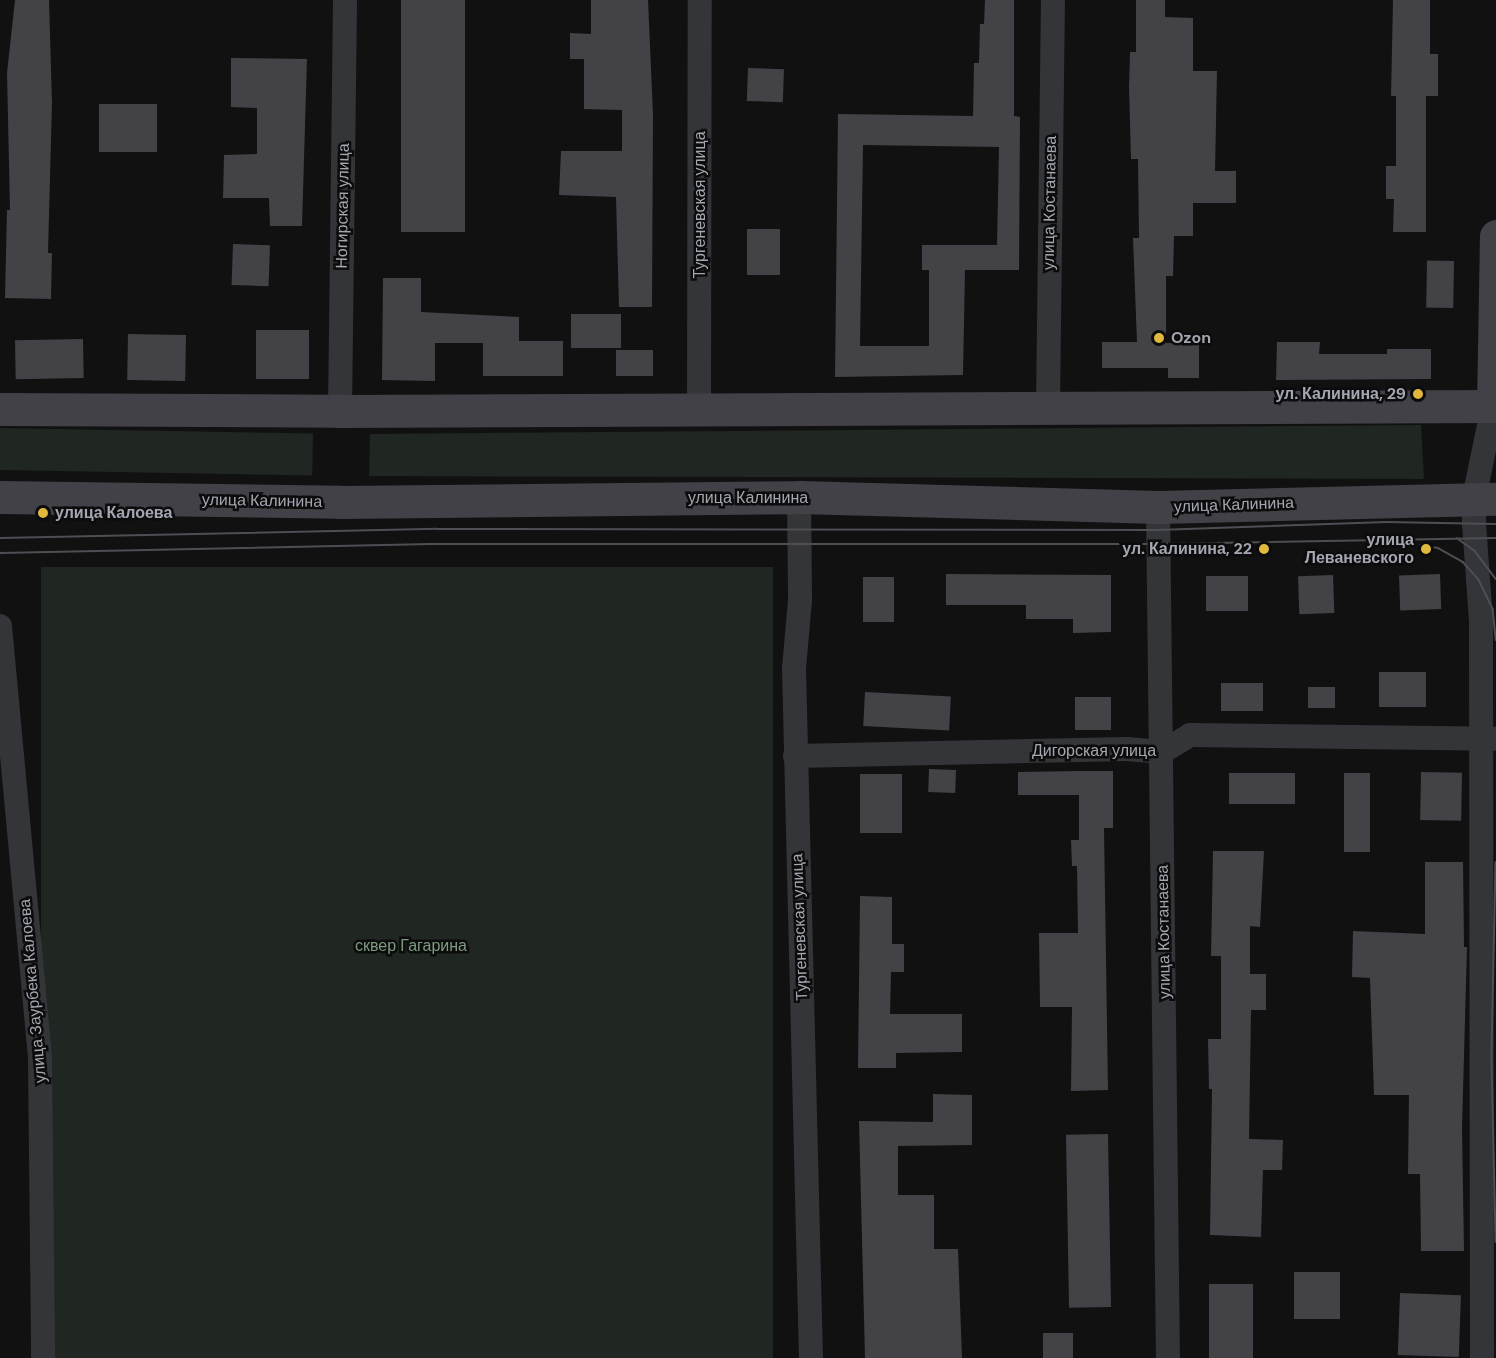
<!DOCTYPE html>
<html>
<head>
<meta charset="utf-8">
<style>
	body { margin:0 }
	#map { position:relative; width:1496px; height:1358px; overflow:hidden; background:#111112; font-family:"DM Sans",sans-serif }
	div>[style] { position:absolute }
	[style*='--x'] { left:calc(var(--x)*1px); top:calc(var(--y)*1px); width:calc(var(--w)*1px); rotate:calc(var(--a)*1deg) }
	.green>* { inset:0; background:#202621; transform-origin:0 0 }
	.building>* { inset:0; background:#434347; transform-origin:0 0 }
	.street>* { height:24px; margin:-12px; padding:0 12px; transform-origin:12px; border-radius:12px; background:#343539 }
	.secondary>* { height:33px; margin:-16.5px; padding:0 16.5px; transform-origin:16.5px; border-radius:16.5px; background:#414147 }
	.tram>* { height:1.5px; margin:-0.75px; padding:0 0.75px; transform-origin:0.75px; border-radius:0.75px; background:#4e4e54 }
	.dots>* { width:16px; height:16px; translate:-50% -50%; box-sizing:border-box; border:3px solid #0c0c0d; border-radius:50% }
	span { translate:-50% -50%; white-space:nowrap; text-align:center; line-height:1.15; -webkit-text-stroke:5px #0c0c0d; paint-order:stroke }
	.street-label { font-size:16px; color:#a4a6b1 }
	.poi-label { font-size:16px; color:#a4a6b1; font-weight:700 }
	.left { translate:0 -50%; text-align:left }
	.right { translate:-100% -50%; text-align:right }
	.park-label { font-size:16px; color:#7c9b81 }
</style>
</head>
<body>
<div id="map">
	<div class="green">
		<div style="clip-path:polygon(1421px 425px,1424px 479px,369px 476px,370px 434px)"></div>
		<div style="left:0;top:428px;width:313px;height:42px;rotate:1deg"></div>
		<div style="left:773px;top:567px;width:791px;height:732px;rotate:90deg"></div>
	</div>
	<div class="building">
		<div style="clip-path:polygon(15px 0,49px 0,52px 103px,48px 253px,52px 253px,51px 299px,5px 298px,7px 210px,10px 210px,7px 73px)"></div>
		<div style="left:401px;top:0;width:64px;height:232px"></div>
		<div style="clip-path:polygon(591px 0,648px 0,653px 115px,652px 307px,619px 307px,616px 197px,559px 195px,561px 151px,622px 151px,622px 110px,584px 109px,584px 59px,570px 59px,570px 33px,591px 34px)"></div>
		<div style="clip-path:polygon(evenodd,985px 0,1014px 0,1014px 116px,1020px 117px,1019px 270px,965px 270px,963px 375px,835px 377px,838px 114px,973px 116px,974px 63px,979px 63px,980px 24px,984px 24px,985px 0,863px 145px,999px 147px,997px 245px,922px 245px,922px 270px,929px 270px,929px 346px,860px 346px,863px 145px)"></div>
		<div style="clip-path:polygon(1136px 0,1165px 0,1165px 17px,1193px 18px,1193px 71px,1217px 71px,1215px 171px,1236px 171px,1236px 203px,1193px 203px,1193px 236px,1174px 236px,1173px 276px,1166px 276px,1166px 343px,1199px 343px,1199px 378px,1168px 378px,1168px 368px,1102px 368px,1102px 342px,1137px 342px,1133px 238px,1139px 238px,1138px 159px,1131px 159px,1129px 87px,1130px 52px,1136px 52px)"></div>
		<div style="clip-path:polygon(1393px 0,1430px 0,1430px 54px,1438px 54px,1438px 96px,1426px 96px,1426px 232px,1393px 232px,1394px 199px,1386px 199px,1386px 166px,1396px 166px,1396px 96px,1391px 96px)"></div>
		<div style="clip-path:polygon(231px 58px,307px 59px,302px 226px,270px 226px,269px 198px,223px 198px,224px 155px,257px 154px,257px 108px,231px 107px)"></div>
		<div style="left:748px;top:68px;width:36px;height:33px;rotate:2deg"></div>
		<div style="left:99px;top:104px;width:58px;height:48px"></div>
		<div style="left:747px;top:229px;width:33px;height:46px"></div>
		<div style="left:233px;top:244px;width:37px;height:41px;rotate:2deg"></div>
		<div style="left:1454px;top:261px;width:47px;height:27px;rotate:91deg"></div>
		<div style="clip-path:polygon(383px 278px,421px 278px,421px 312px,519px 317px,519px 341px,563px 341px,563px 376px,483px 376px,483px 343px,435px 343px,435px 381px,382px 380px)"></div>
		<div style="left:571px;top:314px;width:50px;height:34px"></div>
		<div style="left:256px;top:330px;width:53px;height:49px"></div>
		<div style="left:128px;top:334px;width:58px;height:46px;rotate:1deg"></div>
		<div style="left:83px;top:339px;width:39px;height:68px;rotate:89deg"></div>
		<div style="clip-path:polygon(1277px 342px,1320px 342px,1319px 354px,1387px 354px,1387px 349px,1431px 349px,1431px 379px,1276px 380px)"></div>
		<div style="left:616px;top:350px;width:37px;height:26px"></div>
		<div style="clip-path:polygon(946px 574px,1111px 575px,1111px 632px,1073px 633px,1073px 619px,1026px 619px,1026px 605px,946px 605px)"></div>
		<div style="left:1440px;top:574px;width:35px;height:41px;rotate:88deg"></div>
		<div style="left:1333px;top:575px;width:38px;height:35px;rotate:88deg"></div>
		<div style="left:1206px;top:576px;width:42px;height:35px"></div>
		<div style="left:863px;top:577px;width:31px;height:45px"></div>
		<div style="left:1379px;top:672px;width:47px;height:35px"></div>
		<div style="left:1221px;top:683px;width:42px;height:28px"></div>
		<div style="left:1308px;top:687px;width:27px;height:21px"></div>
		<div style="left:865px;top:692px;width:86px;height:34px;rotate:3deg"></div>
		<div style="left:1075px;top:697px;width:36px;height:33px"></div>
		<div style="left:929px;top:769px;width:27px;height:23px;rotate:2deg"></div>
		<div style="clip-path:polygon(1079px 771px,1113px 771px,1113px 828px,1104px 828px,1108px 1090px,1071px 1091px,1072px 1007px,1040px 1007px,1039px 933px,1078px 933px,1077px 866px,1072px 866px,1071px 840px,1079px 840px,1079px 795px,1018px 795px,1018px 772px)"></div>
		<div style="left:1421px;top:772px;width:41px;height:48px;rotate:1deg"></div>
		<div style="left:1229px;top:773px;width:66px;height:31px"></div>
		<div style="left:1344px;top:773px;width:26px;height:79px"></div>
		<div style="left:860px;top:774px;width:42px;height:59px"></div>
		<div style="clip-path:polygon(1213px 851px,1264px 851px,1260px 927px,1250px 926px,1250px 974px,1266px 974px,1266px 1010px,1251px 1010px,1249px 1139px,1283px 1140px,1282px 1170px,1263px 1170px,1261px 1237px,1210px 1235px,1212px 1089px,1209px 1089px,1208px 1039px,1221px 1039px,1221px 956px,1211px 956px)"></div>
		<div style="clip-path:polygon(1425px 862px,1463px 862px,1464px 947px,1467px 947px,1462px 1128px,1464px 1251px,1421px 1251px,1420px 1174px,1408px 1174px,1409px 1095px,1374px 1095px,1370px 978px,1352px 977px,1353px 931px,1425px 934px)"></div>
		<div style="clip-path:polygon(860px 896px,892px 897px,892px 944px,904px 944px,904px 972px,891px 972px,890px 1014px,962px 1014px,962px 1052px,896px 1053px,896px 1068px,858px 1068px)"></div>
		<div style="clip-path:polygon(933px 1094px,972px 1095px,972px 1145px,898px 1146px,898px 1195px,934px 1195px,934px 1249px,958px 1249px,962px 1358px,865px 1358px,859px 1121px,933px 1122px)"></div>
		<div style="left:1108px;top:1134px;width:173px;height:42px;rotate:89deg"></div>
		<div style="left:1294px;top:1272px;width:46px;height:47px"></div>
		<div style="left:1209px;top:1284px;width:44px;height:74px"></div>
		<div style="left:1400px;top:1293px;width:61px;height:62px;rotate:2deg"></div>
		<div style="left:1043px;top:1333px;width:30px;height:25px"></div>
	</div>
	<div class="street">
		<div style="--x:1048;--y:406;--w:406;--a:-89.3"></div>
		<div style="--x:699;--y:409;--w:409;--a:-89.9"></div>
		<div style="--x:340;--y:411;--w:411;--a:-89.3"></div>
		<div style="--x:799;--y:497;--w:103;--a:89.4"></div>
		<div style="--x:800;--y:600;--w:68;--a:95"></div>
		<div style="--x:794;--y:668;--w:690;--a:88.59"></div>
		<div style="--x:1158;--y:507;--w:851;--a:89.33"></div>
		<div style="--x:0;--y:626;--w:435;--a:84.7"></div>
		<div style="--x:40;--y:1059;--w:299;--a:89.4"></div>
		<div style="--x:795;--y:756;--w:332;--a:-1.2"></div>
		<div style="--x:1127;--y:749;--w:35;--a:5"></div>
		<div style="--x:1162;--y:752;--w:33;--a:-31"></div>
		<div style="--x:1190;--y:735;--w:306;--a:0.7"></div>
		<div style="--x:1482;--y:1358;--w:737;--a:-90.08"></div>
		<div style="--x:1481;--y:621;--w:97;--a:-94.1"></div>
		<div style="--x:1474;--y:524;--w:26;--a:-90"></div>
		<div style="--x:1474;--y:498;--w:94;--a:-78.3"></div>
	</div>
	<div class="secondary">
		<div style="--x:1493;--y:406;--w:170;--a:-89"></div>
		<div style="--x:0;--y:409;--w:340;--a:0.3"></div>
		<div style="--x:340;--y:411;--w:1156;--a:-0.25"></div>
		<div style="--x:0;--y:497;--w:340;--a:0.8"></div>
		<div style="--x:340;--y:502;--w:459;--a:-0.6"></div>
		<div style="--x:799;--y:497;--w:359;--a:1.6"></div>
		<div style="--x:1158;--y:507;--w:338;--a:-1.4"></div>
	</div>
	<div class="tram">
		<div style="--x:0;--y:538;--w:437;--a:-1.2"></div>
		<div style="--x:437;--y:529;--w:721;--a:0.08"></div>
		<div style="--x:1158;--y:530;--w:228;--a:-2"></div>
		<div style="--x:1386;--y:522;--w:110;--a:1"></div>
		<div style="--x:1457;--y:538;--w:22;--a:36"></div>
		<div style="--x:1475;--y:551;--w:35;--a:53"></div>
		<div style="--x:1420;--y:545;--w:18;--a:9"></div>
		<div style="--x:1438;--y:548;--w:29;--a:29"></div>
		<div style="--x:1463;--y:562;--w:24;--a:48"></div>
		<div style="--x:1479;--y:580;--w:32;--a:64"></div>
		<div style="--x:1493;--y:609;--w:31;--a:84"></div>
		<div style="--x:0;--y:553;--w:430;--a:-1.2"></div>
		<div style="--x:430;--y:544;--w:729;--a:0"></div>
		<div style="--x:1159;--y:544;--w:337;--a:-1"></div>
		<div style="--x:1496;--y:862;--w:199;--a:91.2"></div>
		<div style="--x:1492;--y:1061;--w:181;--a:88.7"></div>
	</div>
	<div class="dots">
		<div style="left:1159px;top:338px;background:#dfb83d"></div>
		<div style="left:1418px;top:394px;background:#dfb83d"></div>
		<div style="left:43px;top:513px;background:#dfb83d"></div>
		<div style="left:1264px;top:549px;background:#dfb83d"></div>
		<div style="left:1426px;top:549px;background:#dfb83d"></div>
	</div>
	<div class="street-label">
		<span style="left:1050px;top:203px;rotate:-89deg">улица Костанаева</span>
		<span style="left:700px;top:205px;rotate:-90deg">Тургеневская улица</span>
		<span style="left:343px;top:206px;rotate:-89deg">Ногирская улица</span>
		<span style="left:748px;top:498px">улица Калинина</span>
		<span style="left:262px;top:501px;rotate:1deg">улица Калинина</span>
		<span style="left:1234px;top:505px;rotate:-2deg">улица Калинина</span>
		<span style="left:1094px;top:751px">Дигорская улица</span>
		<span style="left:800px;top:927px;rotate:-92deg">Тургеневская улица</span>
		<span style="left:1164px;top:932px;rotate:-91deg">улица Костанаева</span>
		<span style="left:33px;top:991px;rotate:-95deg">улица Заурбека Калоева</span>
	</div>
	<div class="poi-label">
		<span class="left" style="left:1171px;top:338px">Ozon</span>
		<span class="right" style="left:1406px;top:394px">ул. Калинина, 29</span>
		<span class="left" style="left:55px;top:513px">улица Калоева</span>
		<span class="right" style="left:1414px;top:549px">улица<br>Леваневского</span>
		<span class="right" style="left:1252px;top:549px">ул. Калинина, 22</span>
	</div>
	<div class="park-label">
		<span style="left:411px;top:946px">сквер Гагарина</span>
	</div>
</div>
</body>
</html>
